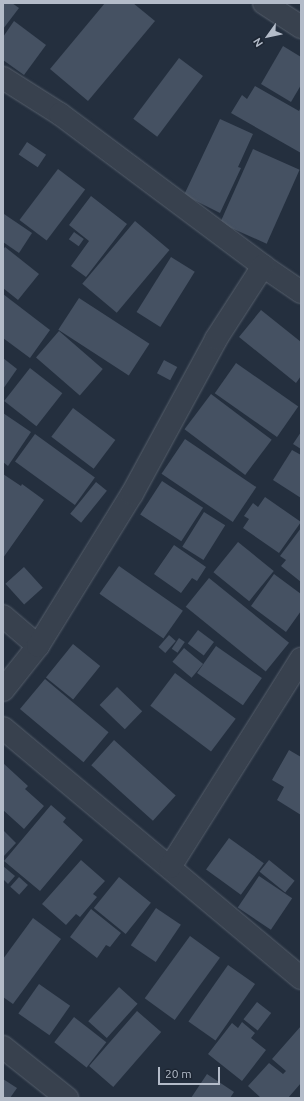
<!DOCTYPE html>
<style>
body{margin:0}
#map{position:relative;width:304px;height:1101px;overflow:hidden;background:#242f3e;font-family:Ubuntu,sans-serif}
div>[style]{position:absolute}
.building>*{inset:0;background:#455162;transform-origin:0 0}
.roads{filter:drop-shadow(0 0 1px #565f6c) drop-shadow(0 0 1px #565f6c)}
.street>*{height:22px;margin:-11px;padding:0 11px;transform-origin:11px;border-radius:11px;background:#38414e}
span{translate:-50% -50%;white-space:nowrap;text-align:center;line-height:1.15;-webkit-text-stroke:3px #1d2633;paint-order:stroke}
.frame{position:absolute;inset:0;border:4px solid #b4bcc9;pointer-events:none}
.north{position:absolute;left:248px;top:16px;width:40px;height:40px;-webkit-text-stroke:3px #1d2633;paint-order:stroke;rotate:237deg;font-size:11px;font-weight:700;line-height:16px;text-align:center;color:#b4bcc9}
.north::after{content:'';display:block;margin:auto;width:14px;height:18px;background:#b4bcc9;clip-path:polygon(50% 0,100% 100%,50% 72%,0 100%)}
.scale{position:absolute;left:158px;top:1067px;width:62px;height:18px;box-sizing:border-box;border:2px solid #b4bcc9;border-top:0;padding-left:5px;font-size:12px;line-height:14px;white-space:nowrap;color:#b4bcc9;-webkit-text-stroke:3px #1d2633;paint-order:stroke}
</style>
<div id="map">
<div class="building">
<div style="clip-path:polygon(3px 3px,12px 3px,19px 8px,3px 29px)"></div>
<div style="clip-path:polygon(105px 3px,133px 3px,155px 21px,88px 101px,50px 69px)"></div>
<div style="clip-path:polygon(14px 21px,46px 45px,24px 75px,3px 60px,3px 37px)"></div>
<div style="clip-path:polygon(283px 46px,301px 57px,301px 85px,291px 102px,261px 84px)"></div>
<div style="left:179px;top:58px;width:30px;height:76px;rotate:37deg"></div>
<div style="clip-path:polygon(255px 86px,299px 111px,301px 107px,301px 153px,231px 113px,242px 95px,247px 99px)"></div>
<div style="clip-path:polygon(220px 119px,253px 134px,238px 167px,241px 168px,220px 213px,184px 195px)"></div>
<div style="left:27px;top:142px;width:23px;height:15px;rotate:34deg"></div>
<div style="left:253px;top:149px;width:51px;height:81px;rotate:24deg"></div>
<div style="left:58px;top:169px;width:34px;height:64px;rotate:37deg"></div>
<div style="clip-path:polygon(91px 196px,127px 224px,86px 277px,71px 266px,89px 241px,69px 225px)"></div>
<div style="clip-path:polygon(4px 214px,32px 233px,19px 253px,3px 242px)"></div>
<div style="left:135px;top:221px;width:45px;height:82px;rotate:40deg"></div>
<div style="left:74px;top:232px;width:12px;height:9px;rotate:35deg"></div>
<div style="clip-path:polygon(5px 247px,39px 274px,18px 300px,3px 288px,3px 250px)"></div>
<div style="left:171px;top:257px;width:28px;height:65px;rotate:32deg"></div>
<div style="clip-path:polygon(3px 294px,50px 330px,30px 358px,3px 338px)"></div>
<div style="left:79px;top:298px;width:84px;height:38px;rotate:33deg"></div>
<div style="clip-path:polygon(261px 310px,301px 342px,301px 376px,296px 383px,239px 337px)"></div>
<div style="left:59px;top:331px;width:58px;height:35px;rotate:41deg"></div>
<div style="clip-path:polygon(3px 358px,17px 369px,3px 389px)"></div>
<div style="left:164px;top:360px;width:15px;height:15px;rotate:28deg"></div>
<div style="left:236px;top:363px;width:76px;height:37px;rotate:35deg"></div>
<div style="left:30px;top:368px;width:41px;height:42px;rotate:38deg"></div>
<div style="left:211px;top:394px;width:76px;height:44px;rotate:37deg"></div>
<div style="left:73px;top:408px;width:53px;height:36px;rotate:37deg"></div>
<div style="clip-path:polygon(3px 413px,31px 432px,8px 466px,3px 462px)"></div>
<div style="clip-path:polygon(301px 432px,301px 449px,293px 444px)"></div>
<div style="left:35px;top:434px;width:74px;height:34px;rotate:36deg"></div>
<div style="left:185px;top:439px;width:86px;height:42px;rotate:34deg"></div>
<div style="clip-path:polygon(292px 450px,301px 455px,301px 498px,273px 480px)"></div>
<div style="clip-path:polygon(3px 474px,21px 486px,22px 484px,44px 500px,3px 558px)"></div>
<div style="left:162px;top:481px;width:49px;height:40px;rotate:33deg"></div>
<div style="left:96px;top:482px;width:14px;height:41px;rotate:39deg"></div>
<div style="clip-path:polygon(265px 497px,301px 522px,279px 553px,243px 528px,249px 519px,244px 516px,253px 503px,258px 507px)"></div>
<div style="left:204px;top:512px;width:25px;height:41px;rotate:32deg"></div>
<div style="clip-path:polygon(301px 528px,301px 582px,281px 566px,286px 560px,280px 556px)"></div>
<div style="left:238px;top:542px;width:46px;height:39px;rotate:39deg"></div>
<div style="clip-path:polygon(174px 545px,206px 567px,197px 581px,192px 578px,181px 593px,154px 574px)"></div>
<div style="left:119px;top:566px;width:78px;height:34px;rotate:35deg"></div>
<div style="left:24px;top:567px;width:28px;height:25px;rotate:48deg"></div>
<div style="clip-path:polygon(274px 574px,301px 594px,301px 611px,286px 632px,251px 606px)"></div>
<div style="left:209px;top:578px;width:103px;height:37px;rotate:39deg"></div>
<div style="left:198px;top:630px;width:20px;height:17px;rotate:37deg"></div>
<div style="left:169px;top:635px;width:9px;height:16px;rotate:41deg"></div>
<div style="left:179px;top:638px;width:7px;height:13px;rotate:34deg"></div>
<div style="left:73px;top:644px;width:35px;height:43px;rotate:39deg"></div>
<div style="left:216px;top:646px;width:56px;height:33px;rotate:35deg"></div>
<div style="left:184px;top:648px;width:25px;height:18px;rotate:40deg"></div>
<div style="left:175px;top:673px;width:76px;height:41px;rotate:37deg"></div>
<div style="left:45px;top:679px;width:83px;height:39px;rotate:40deg"></div>
<div style="left:117px;top:687px;width:35px;height:25px;rotate:44deg"></div>
<div style="left:114px;top:740px;width:83px;height:34px;rotate:42deg"></div>
<div style="clip-path:polygon(289px 750px,301px 757px,301px 815px,277px 800px,284px 787px,272px 780px)"></div>
<div style="clip-path:polygon(3px 763px,28px 786px,25px 789px,44px 806px,24px 829px,3px 810px)"></div>
<div style="clip-path:polygon(51px 805px,66px 818px,63px 822px,83px 840px,40px 891px,4px 861px)"></div>
<div style="clip-path:polygon(3px 830px,16px 843px,3px 857px)"></div>
<div style="left:229px;top:838px;width:43px;height:39px;rotate:36deg"></div>
<div style="clip-path:polygon(81px 860px,105px 881px,93px 894px,97px 897px,80px 917px,76px 914px,66px 925px,42px 904px)"></div>
<div style="left:269px;top:860px;width:33px;height:15px;rotate:39deg"></div>
<div style="clip-path:polygon(3px 866px,15px 876px,8px 884px,3px 879px)"></div>
<div style="left:259px;top:876px;width:40px;height:38px;rotate:34deg"></div>
<div style="left:19px;top:877px;width:12px;height:13px;rotate:42deg"></div>
<div style="left:119px;top:877px;width:41px;height:40px;rotate:39deg"></div>
<div style="left:156px;top:908px;width:30px;height:45px;rotate:34deg"></div>
<div style="clip-path:polygon(91px 909px,121px 933px,110px 947px,106px 945px,97px 958px,70px 937px)"></div>
<div style="clip-path:polygon(33px 918px,61px 939px,13px 1004px,3px 997px,3px 959px)"></div>
<div style="left:190px;top:936px;width:37px;height:77px;rotate:36deg"></div>
<div style="left:228px;top:965px;width:33px;height:69px;rotate:35deg"></div>
<div style="left:39px;top:984px;width:38px;height:36px;rotate:35deg"></div>
<div style="left:119px;top:987px;width:25px;height:46px;rotate:42deg"></div>
<div style="left:257px;top:1002px;width:18px;height:22px;rotate:38deg"></div>
<div style="left:137px;top:1011px;width:32px;height:73px;rotate:41deg"></div>
<div style="left:74px;top:1017px;width:41px;height:32px;rotate:38deg"></div>
<div style="clip-path:polygon(242px 1022px,255px 1033px,251px 1038px,266px 1050px,242px 1081px,208px 1054px,232px 1023px,238px 1028px)"></div>
<div style="clip-path:polygon(301px 1026px,301px 1083px,288px 1098px,261px 1098px,248px 1086px,269px 1063px,283px 1074px,286px 1071px,272px 1059px)"></div>
<div style="clip-path:polygon(207px 1074px,234px 1092px,230px 1098px,191px 1098px)"></div>
<div style="clip-path:polygon(3px 1079px,17px 1088px,10px 1098px,3px 1098px)"></div>
</div>
<div class="roads">
<div class="street">
<div style="left:264px;top:3px;width:44px;rotate:33deg"></div>
<div style="left:3px;top:78px;width:67px;rotate:32.3deg"></div>
<div style="left:60px;top:114px;width:254px;rotate:36.8deg"></div>
<div style="left:263px;top:266px;width:46px;rotate:34.4deg"></div>
<div style="left:3px;top:616px;width:46px;rotate:40.6deg"></div>
<div style="left:38px;top:646px;width:56px;rotate:128.5deg"></div>
<div style="left:38px;top:646px;width:179px;rotate:-58.3deg"></div>
<div style="left:132px;top:494px;width:176px;rotate:-61.5deg"></div>
<div style="left:216px;top:339px;width:87px;rotate:-57.2deg"></div>
<div style="left:3px;top:728px;width:389px;rotate:40deg"></div>
<div style="left:170px;top:867px;width:246px;rotate:-57.8deg"></div>
<div style="left:3px;top:1047px;width:82px;rotate:38.6deg"></div>
</div>
</div>
<div class="frame"></div>
<div class="north">N</div>
<div class="scale">20 m</div>
</div>
